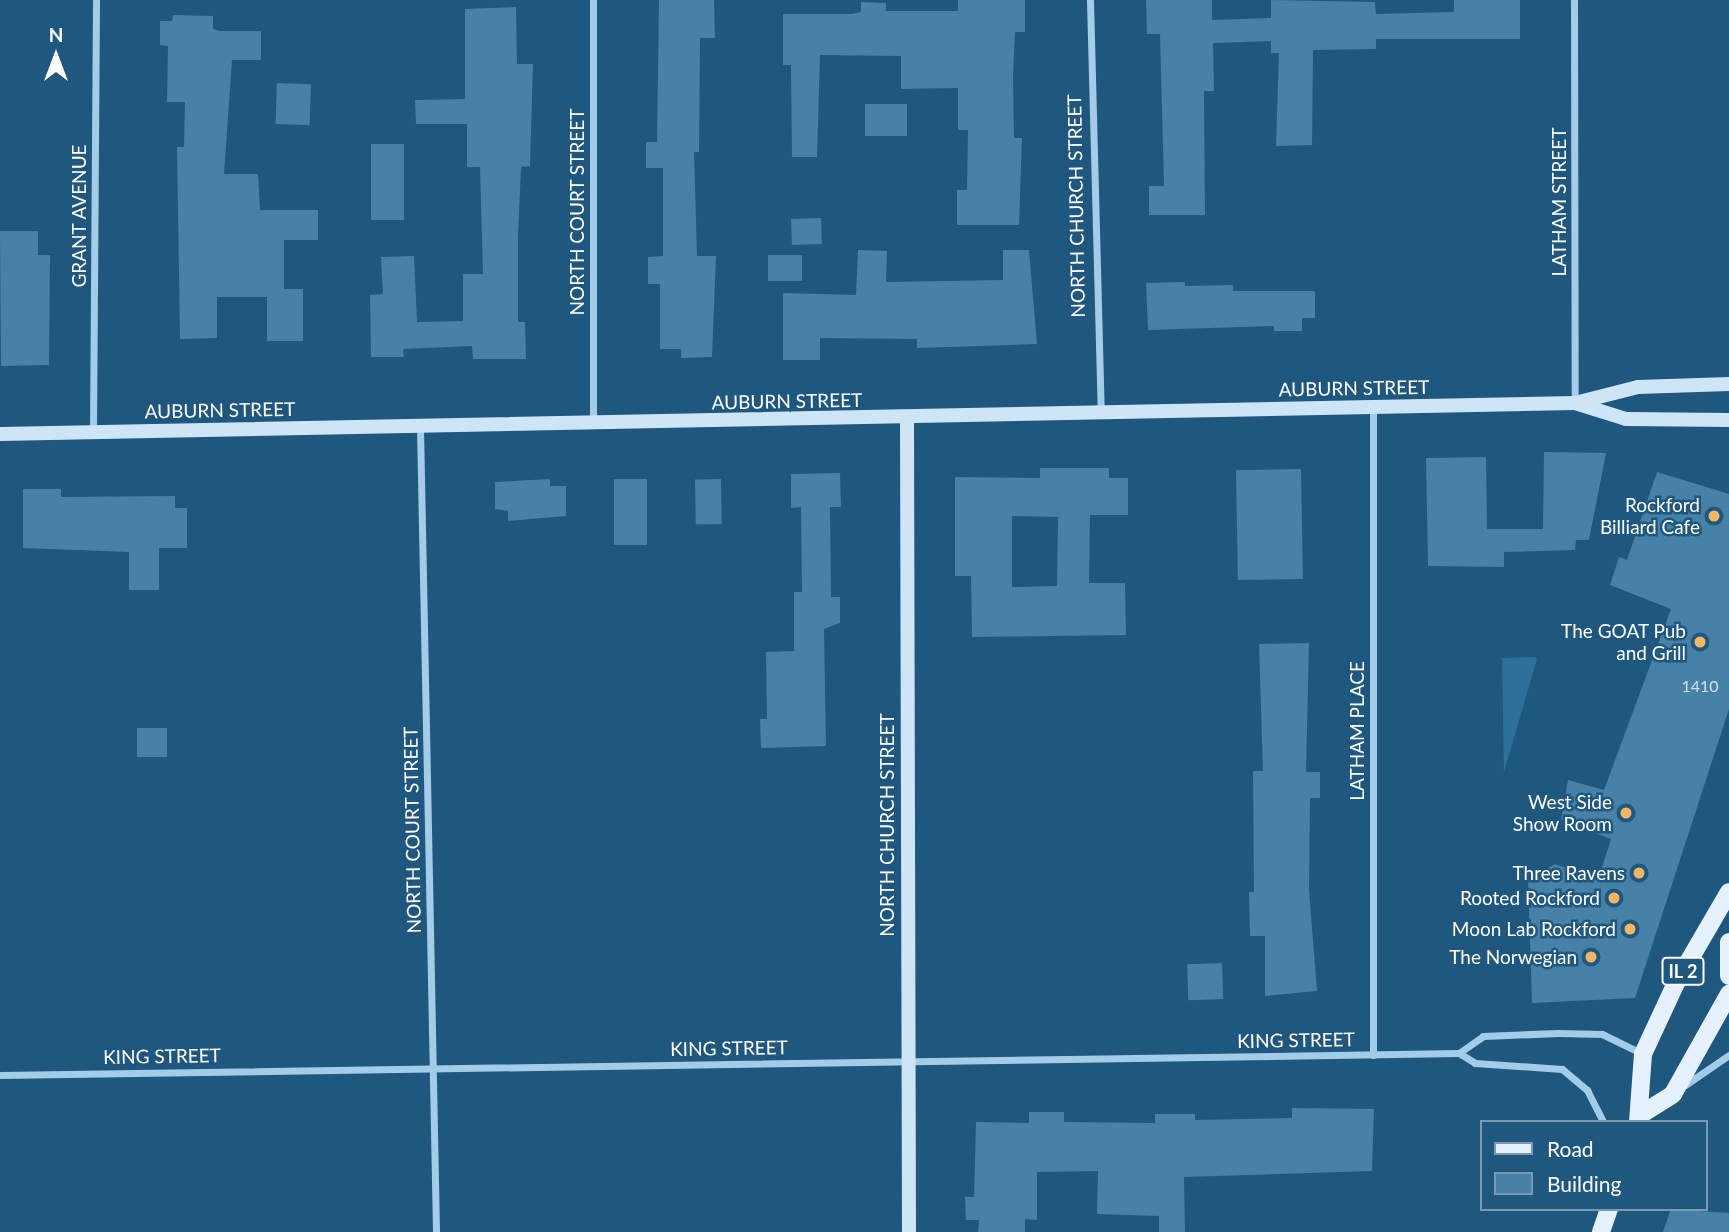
<!DOCTYPE html>
<style>
body{margin:0}
#map{position:relative;width:1729px;height:1232px;overflow:hidden;background:#1f577e;font-family:Lato,sans-serif}
div>[style]{position:absolute}
.green>*{inset:0;background:#2f709b}
.building>*{inset:0;background:#4781a8;transform-origin:0 0}
.street>*{height:7px;margin:-3.5px;padding:0 3.5px;transform-origin:3.5px;border-radius:3.5px;background:#a3cce8}
.secondary>*{height:14px;margin:-7px;padding:0 7px;transform-origin:7px;border-radius:7px;background:#cde5f6}
.primary>*{height:18px;margin:-9px;padding:0 9px;transform-origin:9px;border-radius:9px;background:#e5f2fd}
.dots>*{width:19px;height:19px;translate:-50% -50%;box-sizing:border-box;border:4px solid #1f577e;border-radius:50%}
span{translate:-50% -50%;white-space:nowrap;text-align:center;line-height:1.15;-webkit-text-stroke:5px #1f577e;paint-order:stroke}
.number-label{font-size:16px;color:#d1e0e9}
.number-label span{-webkit-text-stroke-width:0}
.shield-label span{padding:2px 5px;background:#1f577e;border:2px solid;border-radius:5px;-webkit-text-stroke-width:0}
.shield-label{font-size:18px;color:#fff;font-weight:700}
.street-label{font-size:19px;color:#fff}
.poi-label{font-size:19px;color:#fff}
.right{translate:-100% -50%;text-align:right}
.legend{position:absolute;left:1480px;top:1120px;width:228px;height:91px;box-sizing:border-box;background:#1f577e;border:2px solid #799ab2;margin:0;padding:9px 12px;list-style:none;font-size:21px;color:#fff}
.legend li{display:flex;align-items:center;gap:14px;height:35px}
.legend b{width:35px;border:2px solid #799ab2}
.north{position:absolute;left:21px;top:21px;width:70px;height:70px;-webkit-text-stroke:5px #1f577e;paint-order:stroke;rotate:0deg;font-size:19px;font-weight:700;line-height:28px;text-align:center;color:#fff}
.north::after{content:'';display:block;margin:auto;width:24px;height:32px;background:#fff;clip-path:polygon(50% 0,100% 100%,50% 72%,0 100%)}
</style>
<div id="map">
<div class="green">
<div style="clip-path:polygon(1535px 657px,1537px 659px,1504px 772px,1502px 658px)"></div>
</div>
<div class="building">
<div style="clip-path:polygon(659px 0,714px 0,715px 38px,700px 38px,699px 152px,694px 152px,697px 256px,716px 256px,712px 357px,681px 358px,681px 349px,660px 349px,660px 284px,648px 284px,648px 257px,663px 256px,663px 168px,646px 168px,646px 142px,657px 142px)"></div>
<div style="clip-path:polygon(958px 0,1025px 0,1025px 32px,1015px 32px,1013px 76px,1014px 138px,1022px 138px,1019px 225px,957px 225px,957px 190px,967px 190px,968px 130px,958px 130px,958px 88px,901px 89px,901px 56px,820px 55px,817px 157px,792px 157px,791px 65px,783px 65px,783px 14px,852px 14px,861px 12px,861px 2px,886px 3px,886px 11px,958px 11px)"></div>
<div style="clip-path:polygon(1146px 0,1212px 0,1212px 20px,1271px 18px,1271px 0,1375px 2px,1376px 14px,1454px 12px,1454px 0,1520px 0,1520px 39px,1376px 39px,1376px 49px,1313px 50px,1312px 145px,1276px 146px,1279px 53px,1271px 53px,1271px 41px,1213px 43px,1214px 91px,1204px 91px,1205px 215px,1149px 215px,1149px 186px,1164px 186px,1160px 34px,1147px 34px)"></div>
<div style="clip-path:polygon(516px 7px,517px 64px,533px 64px,530px 166px,521px 167px,518px 237px,518px 322px,525px 322px,526px 359px,473px 359px,472px 346px,403px 349px,404px 357px,371px 357px,370px 295px,383px 294px,381px 257px,414px 256px,417px 322px,463px 321px,463px 274px,483px 274px,480px 167px,467px 167px,467px 124px,416px 124px,415px 100px,465px 99px,465px 9px)"></div>
<div style="clip-path:polygon(173px 15px,213px 16px,213px 29px,219px 31px,261px 31px,261px 60px,232px 60px,224px 174px,258px 174px,260px 210px,318px 210px,318px 240px,284px 240px,284px 289px,303px 289px,303px 341px,267px 341px,267px 297px,217px 297px,217px 338px,180px 339px,177px 147px,184px 147px,185px 102px,167px 102px,168px 46px,160px 45px,160px 21px,172px 21px)"></div>
<div style="left:277px;top:83px;width:34px;height:41px;rotate:2deg"></div>
<div style="left:865px;top:104px;width:42px;height:32px"></div>
<div style="left:371px;top:144px;width:33px;height:76px"></div>
<div style="left:821px;top:218px;width:26px;height:30px;rotate:88deg"></div>
<div style="clip-path:polygon(0 231px,38px 231px,38px 255px,50px 255px,49px 365px,1px 366px)"></div>
<div style="clip-path:polygon(858px 250px,887px 251px,886px 282px,1003px 280px,1003px 250px,1029px 250px,1037px 344px,917px 348px,917px 339px,820px 338px,820px 360px,783px 360px,783px 293px,856px 295px)"></div>
<div style="left:768px;top:255px;width:34px;height:26px"></div>
<div style="clip-path:polygon(1185px 282px,1185px 286px,1233px 285px,1233px 291px,1315px 291px,1315px 318px,1302px 318px,1302px 331px,1274px 331px,1274px 326px,1148px 330px,1146px 283px)"></div>
<div style="clip-path:polygon(1544px 452px,1606px 453px,1589px 540px,1576px 540px,1575px 550px,1504px 552px,1504px 567px,1428px 566px,1426px 458px,1486px 457px,1487px 529px,1543px 529px)"></div>
<div style="clip-path:polygon(evenodd,1040px 468px,1109px 468px,1109px 478px,1128px 478px,1128px 515px,1090px 515px,1089px 583px,1125px 583px,1126px 635px,972px 637px,971px 576px,955px 576px,955px 477px,1040px 478px,1040px 468px,1012px 516px,1058px 517px,1057px 586px,1012px 587px,1012px 516px)"></div>
<div style="left:1301px;top:469px;width:110px;height:65px;rotate:89deg"></div>
<div style="clip-path:polygon(1657px 472px,1729px 494px,1729px 709px,1635px 998px,1532px 1003px,1528px 880px,1555px 864px,1598px 880px,1611px 839px,1561px 820px,1568px 780px,1604px 790px,1671px 609px,1610px 585px,1619px 557px,1627px 560px)"></div>
<div style="clip-path:polygon(840px 473px,841px 507px,830px 507px,831px 597px,840px 597px,840px 623px,824px 629px,826px 746px,761px 748px,760px 719px,767px 719px,766px 652px,794px 651px,794px 592px,802px 592px,801px 507px,791px 508px,791px 474px)"></div>
<div style="clip-path:polygon(550px 479px,550px 486px,566px 486px,566px 516px,508px 521px,508px 511px,495px 509px,495px 482px)"></div>
<div style="left:614px;top:479px;width:33px;height:66px"></div>
<div style="left:721px;top:479px;width:45px;height:26px;rotate:89deg"></div>
<div style="clip-path:polygon(23px 489px,61px 489px,61px 497px,175px 496px,175px 508px,187px 508px,187px 548px,159px 548px,159px 590px,129px 590px,129px 552px,23px 548px)"></div>
<div style="clip-path:polygon(1309px 643px,1306px 772px,1320px 772px,1320px 798px,1310px 798px,1309px 890px,1317px 991px,1265px 996px,1265px 936px,1250px 936px,1249px 892px,1254px 892px,1253px 771px,1263px 771px,1259px 644px)"></div>
<div style="left:167px;top:728px;width:29px;height:30px;rotate:90deg"></div>
<div style="left:1222px;top:963px;width:36px;height:35px;rotate:88deg"></div>
<div style="clip-path:polygon(1292px 1108px,1374px 1109px,1372px 1171px,1184px 1177px,1185px 1232px,1159px 1232px,1159px 1216px,1097px 1214px,1098px 1171px,1037px 1172px,1037px 1220px,1025px 1219px,1025px 1232px,978px 1232px,979px 1220px,966px 1220px,965px 1197px,974px 1197px,976px 1122px,1029px 1123px,1029px 1112px,1064px 1112px,1064px 1122px,1155px 1123px,1155px 1114px,1195px 1114px,1195px 1120px,1292px 1118px)"></div>
<div style="clip-path:polygon(1671px 1209px,1729px 1213px,1729px 1232px,1663px 1232px)"></div>
</div>
<div class="street">
<div style="left:593px;top:0;width:423px;rotate:90deg"></div>
<div style="left:1090px;top:0;width:411px;rotate:88.5deg"></div>
<div style="left:1574px;top:0;width:403px;rotate:89.9deg"></div>
<div style="left:420px;top:427px;width:805px;rotate:88.86deg"></div>
<div style="left:93px;top:432px;width:432px;rotate:-89.6deg"></div>
<div style="left:1459px;top:1053px;width:29px;rotate:-35deg"></div>
<div style="left:1483px;top:1036px;width:75px;rotate:-2.3deg"></div>
<div style="left:1558px;top:1033px;width:44px;rotate:1.3deg"></div>
<div style="left:1602px;top:1034px;width:43px;rotate:26deg"></div>
<div style="left:1373px;top:1055px;width:647px;rotate:-90deg"></div>
<div style="left:0;top:1075px;width:1459px;rotate:-0.86deg"></div>
<div style="left:1459px;top:1053px;width:19px;rotate:32deg"></div>
<div style="left:1475px;top:1063px;width:87px;rotate:3.9deg"></div>
<div style="left:1562px;top:1069px;width:33px;rotate:40deg"></div>
<div style="left:1587px;top:1090px;width:36px;rotate:63deg"></div>
<div style="left:1685px;top:1085px;width:53px;rotate:-34.3deg"></div>
</div>
<div class="secondary">
<div style="left:1575px;top:403px;width:53px;rotate:17.4deg"></div>
<div style="left:1626px;top:419px;width:103px;rotate:0.6deg"></div>
<div style="left:907px;top:417px;width:815px;rotate:89.86deg"></div>
<div style="left:0;top:434px;width:1575px;rotate:-1.13deg"></div>
<div style="left:1575px;top:403px;width:65px;rotate:-14.3deg"></div>
<div style="left:1638px;top:387px;width:91px;rotate:-1.9deg"></div>
</div>
<div class="primary">
<div style="left:1729px;top:942px;width:34px;rotate:90deg"></div>
<div style="left:1640px;top:1115px;width:39px;rotate:-32deg"></div>
<div style="left:1673px;top:1094px;width:115px;rotate:-60.8deg"></div>
<div style="left:1638px;top:1122px;width:68px;rotate:-85.8deg"></div>
<div style="left:1643px;top:1054px;width:78px;rotate:-65.1deg"></div>
<div style="left:1676px;top:983px;width:105px;rotate:-59.8deg"></div>
<div style="left:1601px;top:1232px;width:24px;rotate:-71deg"></div>
</div>
<div class="dots">
<div style="left:1714px;top:516px;background:#f6b563"></div>
<div style="left:1700px;top:642px;background:#f6b563"></div>
<div style="left:1626px;top:813px;background:#f6b563"></div>
<div style="left:1639px;top:873px;background:#f6b563"></div>
<div style="left:1614px;top:898px;background:#f6b563"></div>
<div style="left:1630px;top:929px;background:#f6b563"></div>
<div style="left:1591px;top:957px;background:#f6b563"></div>
</div>
<div class="number-label">
<span style="left:1700px;top:686px">1410</span>
</div>
<div class="shield-label">
<span style="left:1683px;top:971px">IL 2</span>
</div>
<div class="street-label">
<span style="left:1559px;top:202px;rotate:-90deg">LATHAM STREET</span>
<span style="left:1076px;top:206px;rotate:-91deg">NORTH CHURCH STREET</span>
<span style="left:577px;top:212px;rotate:-90deg">NORTH COURT STREET</span>
<span style="left:79px;top:216px;rotate:-90deg">GRANT AVENUE</span>
<span style="left:1354px;top:388px;rotate:-1deg">AUBURN STREET</span>
<span style="left:787px;top:401px;rotate:-1deg">AUBURN STREET</span>
<span style="left:220px;top:410px;rotate:-1deg">AUBURN STREET</span>
<span style="left:1357px;top:731px;rotate:-90deg">LATHAM PLACE</span>
<span style="left:887px;top:825px;rotate:-90deg">NORTH CHURCH STREET</span>
<span style="left:412px;top:830px;rotate:-91deg">NORTH COURT STREET</span>
<span style="left:1296px;top:1040px;rotate:-1deg">KING STREET</span>
<span style="left:729px;top:1048px;rotate:-1deg">KING STREET</span>
<span style="left:162px;top:1056px;rotate:-1deg">KING STREET</span>
</div>
<div class="poi-label">
<span class="right" style="left:1700px;top:516px">Rockford<br>Billiard Cafe</span>
<span class="right" style="left:1686px;top:642px">The GOAT Pub<br>and Grill</span>
<span class="right" style="left:1612px;top:813px">West Side<br>Show Room</span>
<span class="right" style="left:1625px;top:873px">Three Ravens</span>
<span class="right" style="left:1600px;top:898px">Rooted Rockford</span>
<span class="right" style="left:1616px;top:929px">Moon Lab Rockford</span>
<span class="right" style="left:1577px;top:957px">The Norwegian</span>
</div>
<ul class="legend">
<li><b style="height:9px;background:#e5f2fd"></b>Road</li>
<li><b style="height:19px;background:#4781a8"></b>Building</li>
</ul>
<div class="north">N</div>
</div>
